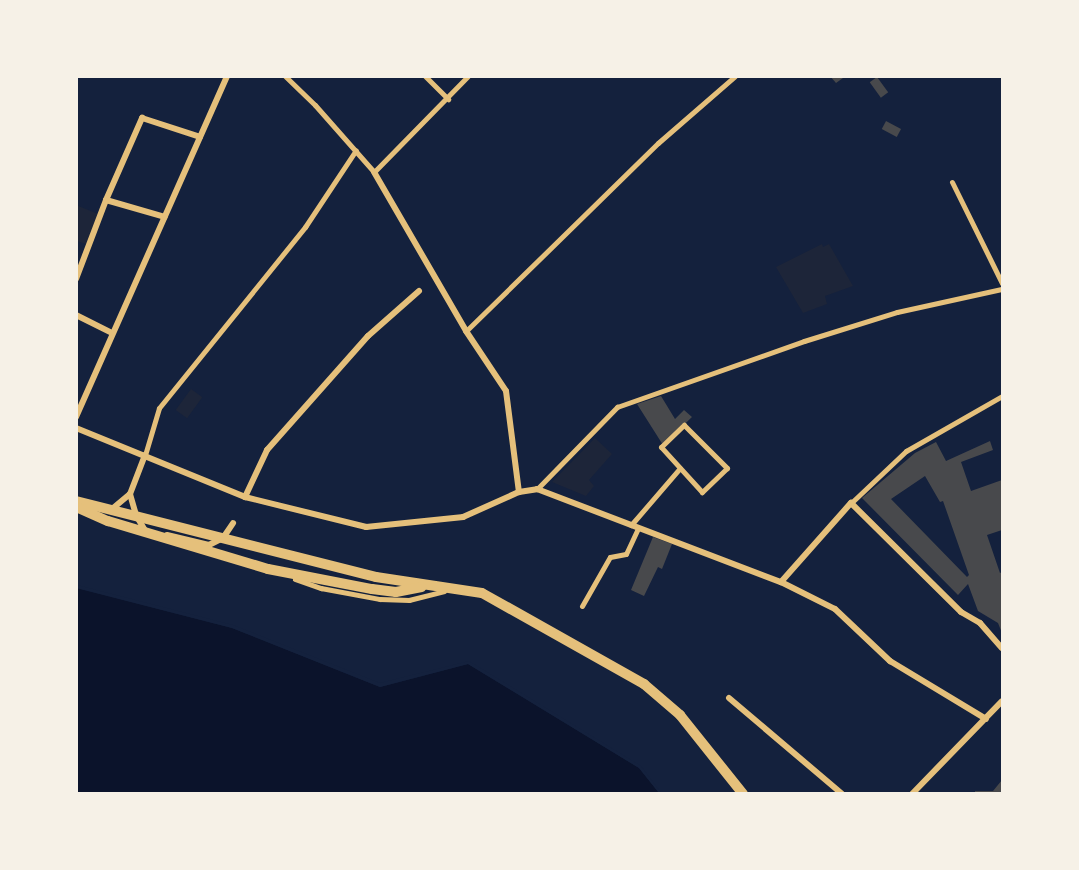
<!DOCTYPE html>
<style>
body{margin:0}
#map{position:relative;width:1079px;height:870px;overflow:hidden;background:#14213d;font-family:Karla,sans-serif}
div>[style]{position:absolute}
.green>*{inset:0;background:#1d2539;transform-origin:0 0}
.water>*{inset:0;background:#0b132b}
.pier>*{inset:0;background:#14213d}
.building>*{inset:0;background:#48494c;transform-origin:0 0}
.service>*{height:4.5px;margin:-2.25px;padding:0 2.25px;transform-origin:2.25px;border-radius:2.25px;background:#e5c07b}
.pedestrian>*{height:5px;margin:-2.5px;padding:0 2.5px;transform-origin:2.5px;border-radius:2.5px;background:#e5c07b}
.minor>*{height:6px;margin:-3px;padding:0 3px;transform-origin:3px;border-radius:3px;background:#e5c07b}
.tertiary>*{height:10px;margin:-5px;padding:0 5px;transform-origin:5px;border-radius:5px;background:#e5c07b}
span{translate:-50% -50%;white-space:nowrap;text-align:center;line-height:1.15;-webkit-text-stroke:6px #f6f1e7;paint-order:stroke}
.frame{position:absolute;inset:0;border:78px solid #f6f1e7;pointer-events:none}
</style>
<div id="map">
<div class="green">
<div style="clip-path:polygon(76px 205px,98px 214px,86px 244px,77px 241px)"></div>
<div style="clip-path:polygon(822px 244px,823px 247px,829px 244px,853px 286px,825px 296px,827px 304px,803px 313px,776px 267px)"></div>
<div style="left:191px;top:389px;width:14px;height:26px;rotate:36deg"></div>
<div style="clip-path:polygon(595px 438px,612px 454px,589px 480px,594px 486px,586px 496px,552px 482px)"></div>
</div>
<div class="water">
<div style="clip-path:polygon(76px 588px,232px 628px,380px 687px,468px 664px,639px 768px,659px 793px,77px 793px)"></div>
</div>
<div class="pier">
<div style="clip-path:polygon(77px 585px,233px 625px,380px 683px,469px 661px,641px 766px,662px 794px,659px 793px,639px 768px,468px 664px,380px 687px,232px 628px,77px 588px)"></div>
</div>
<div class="building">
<div style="clip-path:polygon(830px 76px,842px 76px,843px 78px,836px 83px)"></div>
<div style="left:877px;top:77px;width:19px;height:9px;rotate:54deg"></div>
<div style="left:886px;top:121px;width:17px;height:9px;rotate:28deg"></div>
<div style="clip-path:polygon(661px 396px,675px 419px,684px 410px,692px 417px,663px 445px,637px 404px)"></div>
<div style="clip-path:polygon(evenodd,990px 441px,993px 450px,961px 462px,971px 491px,1002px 480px,1002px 530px,987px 535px,1000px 573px,1002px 572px,1002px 633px,998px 623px,978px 611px,968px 584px,958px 595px,862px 498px,915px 453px,936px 442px,946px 461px,990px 441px,925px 476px,940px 502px,943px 501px,969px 575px,967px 577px,891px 499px,925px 476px)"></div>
<div style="clip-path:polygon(653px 537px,672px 544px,662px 569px,658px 567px,644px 596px,631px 590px)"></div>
<div style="clip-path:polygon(1002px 780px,1002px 794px,975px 794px,975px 791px,993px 791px)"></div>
</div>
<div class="service">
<div style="left:295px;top:579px;width:28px;rotate:19deg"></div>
<div style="left:321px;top:588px;width:60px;rotate:10.6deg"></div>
<div style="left:380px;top:599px;width:29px;rotate:2deg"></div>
<div style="left:409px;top:600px;width:36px;rotate:-14deg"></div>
</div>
<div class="pedestrian">
<div style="left:285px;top:76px;width:42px;rotate:44deg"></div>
<div style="left:315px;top:105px;width:89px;rotate:48.6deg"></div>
<div style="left:374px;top:172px;width:134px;rotate:-45.6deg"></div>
<div style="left:425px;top:76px;width:33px;rotate:45deg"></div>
<div style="left:952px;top:182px;width:113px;rotate:63.7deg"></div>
<div style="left:466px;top:331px;width:269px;rotate:-44.4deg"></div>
<div style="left:658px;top:143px;width:102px;rotate:-41deg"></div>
<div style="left:684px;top:425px;width:61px;rotate:45deg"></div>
<div style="left:727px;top:468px;width:35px;rotate:136deg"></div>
<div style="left:702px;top:492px;width:61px;rotate:-132.3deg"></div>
<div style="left:661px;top:447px;width:32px;rotate:-44deg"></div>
<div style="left:145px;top:455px;width:49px;rotate:-73.4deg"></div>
<div style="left:159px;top:408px;width:233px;rotate:-51.1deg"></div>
<div style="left:305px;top:227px;width:92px;rotate:-56.5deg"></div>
<div style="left:537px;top:489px;width:115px;rotate:-45.7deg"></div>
<div style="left:617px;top:407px;width:198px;rotate:-19.4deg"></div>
<div style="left:804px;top:341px;width:97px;rotate:-17.3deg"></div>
<div style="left:897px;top:312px;width:107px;rotate:-12.4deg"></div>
<div style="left:851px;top:503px;width:76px;rotate:-43.4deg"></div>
<div style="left:906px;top:451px;width:111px;rotate:-29.8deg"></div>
<div style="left:631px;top:525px;width:75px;rotate:-49.3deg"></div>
<div style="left:582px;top:606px;width:56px;rotate:-60.3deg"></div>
<div style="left:610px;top:557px;width:16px;rotate:-11deg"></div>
<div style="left:626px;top:554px;width:29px;rotate:-65deg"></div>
</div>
<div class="minor">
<div style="left:374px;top:172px;width:184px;rotate:59.9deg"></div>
<div style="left:466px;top:331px;width:72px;rotate:56.3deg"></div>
<div style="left:506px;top:391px;width:102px;rotate:82.7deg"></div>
<div style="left:106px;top:200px;width:61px;rotate:16.1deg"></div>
<div style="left:76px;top:279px;width:85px;rotate:-69.2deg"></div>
<div style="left:106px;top:200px;width:90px;rotate:-66.3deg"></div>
<div style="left:142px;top:118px;width:61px;rotate:18.1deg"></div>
<div style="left:76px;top:315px;width:40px;rotate:26.6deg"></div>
<div style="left:76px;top:417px;width:373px;rotate:-66.1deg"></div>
<div style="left:76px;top:428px;width:183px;rotate:22.2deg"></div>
<div style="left:245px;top:497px;width:125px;rotate:13.9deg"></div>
<div style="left:366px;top:527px;width:98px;rotate:-5.9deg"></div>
<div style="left:463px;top:517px;width:61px;rotate:-24.1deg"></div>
<div style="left:519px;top:492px;width:18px;rotate:-9deg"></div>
<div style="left:537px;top:489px;width:261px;rotate:20.9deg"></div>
<div style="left:781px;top:582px;width:60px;rotate:26.6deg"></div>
<div style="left:835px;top:609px;width:76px;rotate:43.4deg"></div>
<div style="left:890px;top:661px;width:112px;rotate:31.1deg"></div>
<div style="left:145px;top:455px;width:42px;rotate:111deg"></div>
<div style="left:130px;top:494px;width:22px;rotate:74deg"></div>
<div style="left:136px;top:515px;width:20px;rotate:60deg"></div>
<div style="left:245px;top:497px;width:52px;rotate:-64.9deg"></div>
<div style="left:267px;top:450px;width:152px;rotate:-48.5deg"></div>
<div style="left:368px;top:336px;width:68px;rotate:-41.4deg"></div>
<div style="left:112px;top:509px;width:23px;rotate:-40deg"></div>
<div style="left:167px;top:535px;width:43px;rotate:13.4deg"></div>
<div style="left:209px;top:545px;width:16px;rotate:-27deg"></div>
<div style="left:223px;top:538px;width:18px;rotate:-56deg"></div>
<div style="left:781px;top:582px;width:106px;rotate:-48.5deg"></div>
<div style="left:851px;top:503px;width:155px;rotate:44.7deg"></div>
<div style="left:961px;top:612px;width:22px;rotate:30deg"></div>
<div style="left:980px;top:623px;width:33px;rotate:49deg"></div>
<div style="left:729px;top:698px;width:148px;rotate:40.3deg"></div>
<div style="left:912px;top:794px;width:129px;rotate:-45.9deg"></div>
</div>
<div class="tertiary">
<div style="left:76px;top:501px;width:309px;rotate:14.2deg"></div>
<div style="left:376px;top:577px;width:107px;rotate:8.6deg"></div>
<div style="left:482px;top:593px;width:186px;rotate:29.3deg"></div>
<div style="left:644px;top:684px;width:48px;rotate:40.7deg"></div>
<div style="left:680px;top:715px;width:101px;rotate:51.4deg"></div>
<div style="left:76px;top:507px;width:35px;rotate:24deg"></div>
<div style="left:108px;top:521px;width:167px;rotate:16.7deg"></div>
<div style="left:268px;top:569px;width:106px;rotate:10.9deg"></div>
<div style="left:372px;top:589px;width:24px;rotate:7deg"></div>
<div style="left:396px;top:592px;width:26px;rotate:-11deg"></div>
</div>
<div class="frame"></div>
</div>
